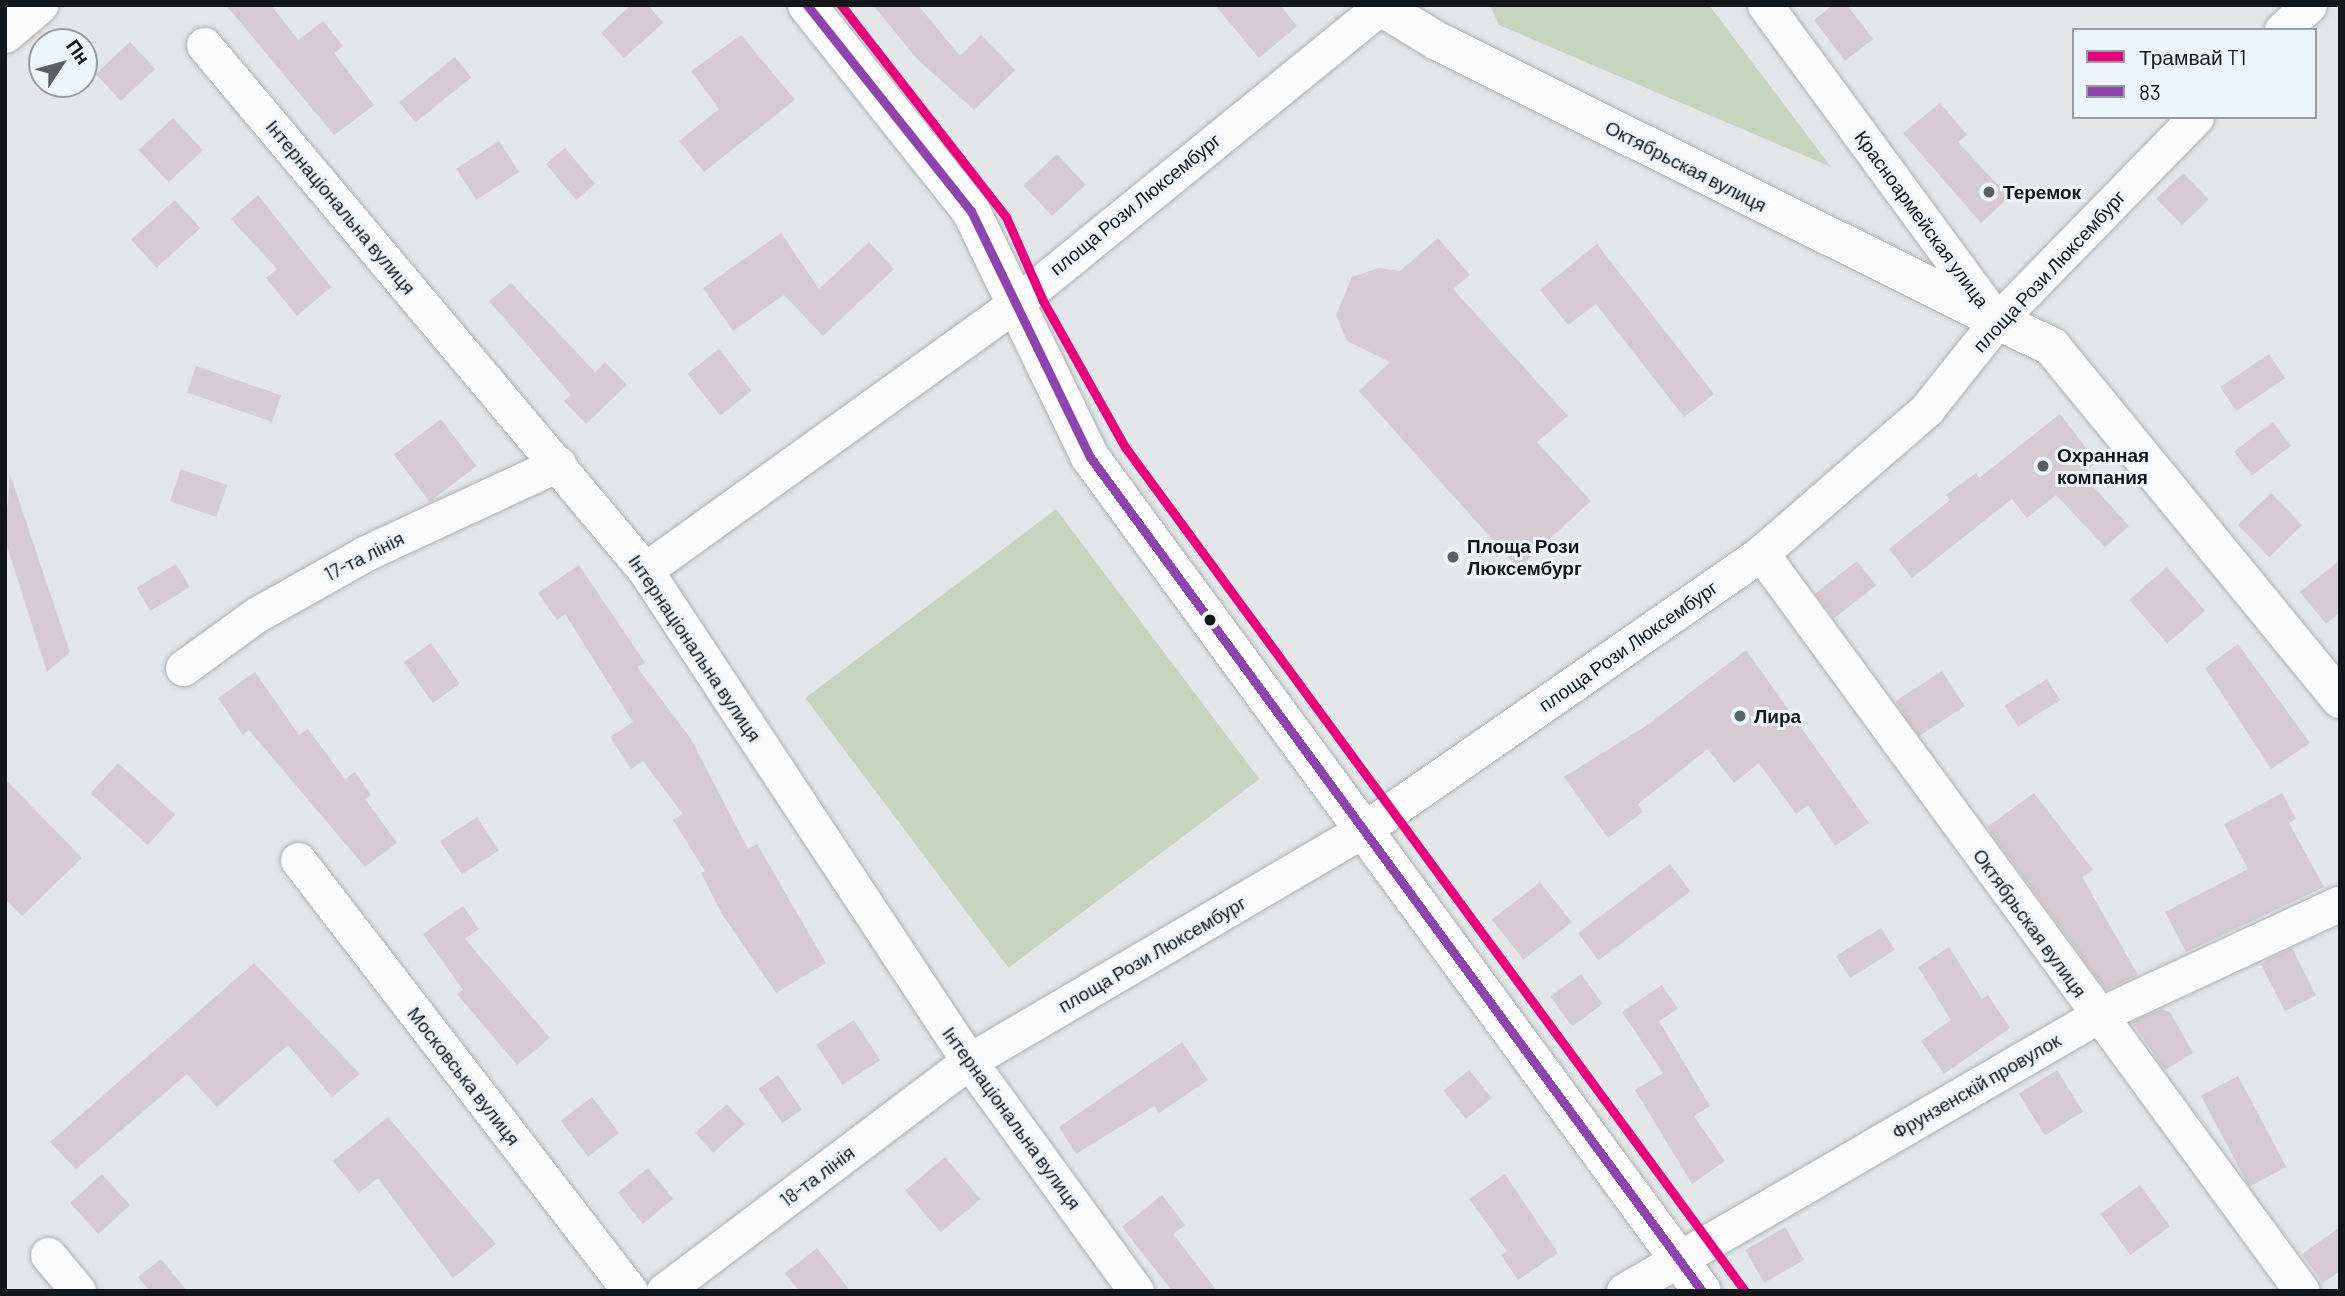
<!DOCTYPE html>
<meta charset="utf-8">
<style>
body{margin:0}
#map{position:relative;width:2345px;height:1296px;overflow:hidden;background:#e4e7ea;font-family:Barlow,sans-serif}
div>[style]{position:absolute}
.green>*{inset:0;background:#c7d5c0;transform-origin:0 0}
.building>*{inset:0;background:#d5cbd1;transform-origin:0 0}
.roads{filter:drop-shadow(0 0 2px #acafb1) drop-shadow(0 0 2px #acafb1)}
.minor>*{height:35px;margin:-17.5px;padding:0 17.5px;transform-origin:17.5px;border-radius:17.5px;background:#fbfbfc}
.tertiary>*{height:38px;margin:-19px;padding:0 19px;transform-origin:19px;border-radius:19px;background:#fbfbfc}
.secondary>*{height:38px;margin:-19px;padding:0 19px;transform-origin:19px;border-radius:19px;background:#fbfbfc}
.bus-1>*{height:9px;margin:-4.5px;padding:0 4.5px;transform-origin:4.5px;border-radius:4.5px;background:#8e44ad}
.tram-1>*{height:9px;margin:-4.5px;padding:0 4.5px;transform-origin:4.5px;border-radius:4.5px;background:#e5007d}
.dots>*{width:19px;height:19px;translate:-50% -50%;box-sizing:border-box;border:4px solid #edf5fc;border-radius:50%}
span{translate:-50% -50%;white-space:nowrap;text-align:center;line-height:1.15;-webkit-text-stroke:6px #edf5fc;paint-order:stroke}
.street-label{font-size:19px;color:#131618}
.poi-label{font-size:19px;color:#131618;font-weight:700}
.left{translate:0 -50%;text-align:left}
.frame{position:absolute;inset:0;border:7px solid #131618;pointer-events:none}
.legend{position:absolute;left:2072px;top:28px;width:245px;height:91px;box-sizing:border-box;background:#edf5fc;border:2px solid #969ca1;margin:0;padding:9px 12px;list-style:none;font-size:21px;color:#131618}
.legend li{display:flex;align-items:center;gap:14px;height:35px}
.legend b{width:35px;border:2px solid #969ca1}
.north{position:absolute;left:28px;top:28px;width:70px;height:70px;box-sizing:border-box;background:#edf5fc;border:2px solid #969ca1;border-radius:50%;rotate:54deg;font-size:19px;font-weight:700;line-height:28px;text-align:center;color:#131618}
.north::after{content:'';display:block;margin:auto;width:24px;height:32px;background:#5c5f62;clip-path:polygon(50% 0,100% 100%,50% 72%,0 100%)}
</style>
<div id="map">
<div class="green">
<div style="clip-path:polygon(1490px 5px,1709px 5px,1831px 167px,1499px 25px)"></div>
<div style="left:1056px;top:509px;width:338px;height:314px;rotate:53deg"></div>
</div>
<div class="building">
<div style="clip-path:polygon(226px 5px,271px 5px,298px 40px,323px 21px,343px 46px,334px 53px,374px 105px,334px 135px)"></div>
<div style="clip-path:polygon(631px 5px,648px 5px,663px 23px,624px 58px,601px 33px)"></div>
<div style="clip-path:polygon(873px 5px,918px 5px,960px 56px,981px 35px,1015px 70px,974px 110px,916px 58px)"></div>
<div style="clip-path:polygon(1215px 5px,1280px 5px,1297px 26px,1259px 58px)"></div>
<div style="clip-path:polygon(1833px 5px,1847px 5px,1873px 39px,1845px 61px,1814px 20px)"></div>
<div style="clip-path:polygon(741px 35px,795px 100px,704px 172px,679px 141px,719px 109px,691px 71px)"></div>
<div style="left:130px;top:42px;width:37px;height:47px;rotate:47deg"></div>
<div style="left:455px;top:57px;width:26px;height:72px;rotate:51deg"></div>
<div style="clip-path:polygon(1940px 103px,1967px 135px,1958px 142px,2009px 197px,1981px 223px,1903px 133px)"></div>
<div style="left:173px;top:118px;width:44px;height:47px;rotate:47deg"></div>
<div style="left:499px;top:141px;width:37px;height:51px;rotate:57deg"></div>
<div style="left:565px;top:148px;width:47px;height:25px;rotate:50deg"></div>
<div style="left:1057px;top:154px;width:42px;height:46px;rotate:47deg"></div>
<div style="left:2183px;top:173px;width:37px;height:37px;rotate:46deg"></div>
<div style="clip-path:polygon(258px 195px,331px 287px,297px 316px,266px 278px,277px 269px,231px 219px)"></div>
<div style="left:175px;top:200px;width:38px;height:59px;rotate:48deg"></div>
<div style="clip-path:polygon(781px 233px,819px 289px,869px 242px,894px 269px,823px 336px,784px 295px,733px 331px,703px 288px)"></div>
<div style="clip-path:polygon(1438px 238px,1470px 275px,1453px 289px,1568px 416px,1537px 442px,1591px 501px,1518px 568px,1359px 391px,1390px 362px,1347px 341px,1336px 315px,1352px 277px,1379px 268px,1400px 271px)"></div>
<div style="clip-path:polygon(1597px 244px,1714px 394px,1684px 417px,1596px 304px,1568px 325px,1540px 290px)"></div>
<div style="clip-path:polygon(511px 283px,595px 372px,605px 362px,627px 385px,586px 424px,564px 401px,571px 395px,489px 301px)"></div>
<div style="left:719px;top:349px;width:53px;height:40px;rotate:52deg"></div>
<div style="left:2269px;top:354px;width:29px;height:59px;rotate:56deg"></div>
<div style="left:196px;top:366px;width:90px;height:28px;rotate:19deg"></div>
<div style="clip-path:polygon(2060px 414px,2097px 462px,2082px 474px,2129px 526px,2105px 547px,2056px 495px,2027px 518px,2012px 499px,1912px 578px,1889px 549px,1950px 500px,1946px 495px,1976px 473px,1979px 478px)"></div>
<div style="left:441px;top:419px;width:59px;height:59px;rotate:53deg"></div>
<div style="left:2273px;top:422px;width:30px;height:49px;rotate:53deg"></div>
<div style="left:181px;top:469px;width:49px;height:34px;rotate:19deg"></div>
<div style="clip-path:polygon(10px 474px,70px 652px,47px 672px,5px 540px)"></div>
<div style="left:2271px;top:493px;width:45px;height:46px;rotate:46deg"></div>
<div style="clip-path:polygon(2340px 560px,2340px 612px,2326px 624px,2300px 592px)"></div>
<div style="left:1857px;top:561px;width:31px;height:53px;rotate:52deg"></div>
<div style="left:176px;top:564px;width:27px;height:46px;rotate:59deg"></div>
<div style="clip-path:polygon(579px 565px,645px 663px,637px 667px,691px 739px,748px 849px,757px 844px,826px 963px,776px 993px,722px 914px,701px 873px,705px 871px,673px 820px,683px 814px,643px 761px,631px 769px,610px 737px,633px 722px,565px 614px,557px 620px,538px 593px)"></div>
<div style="left:2167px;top:567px;width:58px;height:50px;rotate:49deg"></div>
<div style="left:431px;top:643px;width:50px;height:33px;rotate:55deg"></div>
<div style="clip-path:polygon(2238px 644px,2310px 743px,2271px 769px,2205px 668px)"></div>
<div style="clip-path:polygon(1746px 650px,1869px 823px,1835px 846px,1808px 805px,1796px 814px,1759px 763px,1734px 783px,1708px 749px,1638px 804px,1643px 812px,1608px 838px,1564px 777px,1649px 724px)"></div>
<div style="left:1942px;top:671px;width:42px;height:55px;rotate:57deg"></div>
<div style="clip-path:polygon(255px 672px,299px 735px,308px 729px,345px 779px,355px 772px,371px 795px,365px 799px,397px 843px,365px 867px,249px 730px,243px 735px,218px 698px)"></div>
<div style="left:2047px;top:679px;width:25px;height:50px;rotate:58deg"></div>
<div style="left:118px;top:763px;width:77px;height:41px;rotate:42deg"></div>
<div style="clip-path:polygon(5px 779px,82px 858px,22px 916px,5px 899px)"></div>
<div style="clip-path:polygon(2034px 793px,2093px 870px,2082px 877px,2138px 975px,2106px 990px,1987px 827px)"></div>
<div style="clip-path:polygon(2282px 793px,2296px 819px,2289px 823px,2324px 887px,2186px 952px,2165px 912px,2248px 869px,2224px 824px)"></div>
<div style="left:477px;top:817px;width:40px;height:44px;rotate:57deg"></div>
<div style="left:1670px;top:864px;width:34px;height:115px;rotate:53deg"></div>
<div style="left:1540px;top:882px;width:51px;height:61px;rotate:52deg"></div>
<div style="clip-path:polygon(463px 906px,479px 929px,465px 939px,550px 1038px,517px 1065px,457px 994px,463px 990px,423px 934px)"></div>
<div style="left:1881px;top:928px;width:26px;height:53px;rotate:58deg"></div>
<div style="clip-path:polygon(1949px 947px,1982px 999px,1988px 995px,2010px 1028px,1944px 1074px,1921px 1041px,1951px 1020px,1918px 967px)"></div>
<div style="left:2292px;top:948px;width:53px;height:35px;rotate:63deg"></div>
<div style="clip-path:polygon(254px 963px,360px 1074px,332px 1097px,288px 1045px,217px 1107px,187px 1074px,76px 1169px,50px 1142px)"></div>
<div style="left:1581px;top:974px;width:37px;height:38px;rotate:54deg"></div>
<div style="clip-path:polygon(1662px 985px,1678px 1009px,1659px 1021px,1710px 1106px,1694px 1116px,1725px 1161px,1692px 1184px,1635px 1090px,1663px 1073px,1622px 1012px)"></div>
<div style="clip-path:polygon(2161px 1009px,2170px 1012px,2193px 1053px,2165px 1070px,2132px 1022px)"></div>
<div style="left:854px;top:1020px;width:48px;height:45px;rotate:57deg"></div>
<div style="clip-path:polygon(1182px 1042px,1208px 1080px,1159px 1113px,1154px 1106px,1076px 1154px,1059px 1127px)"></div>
<div style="left:1469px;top:1070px;width:36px;height:33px;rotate:51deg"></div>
<div style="left:2057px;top:1070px;width:49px;height:45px;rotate:58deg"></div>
<div style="left:778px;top:1075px;width:42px;height:24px;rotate:55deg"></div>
<div style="left:2238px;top:1076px;width:103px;height:42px;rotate:62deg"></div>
<div style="left:592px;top:1097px;width:45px;height:39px;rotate:53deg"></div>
<div style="left:727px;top:1104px;width:27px;height:43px;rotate:48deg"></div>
<div style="clip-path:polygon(388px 1117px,496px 1244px,453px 1278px,378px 1178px,359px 1193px,333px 1161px)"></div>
<div style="left:945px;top:1157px;width:55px;height:52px;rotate:50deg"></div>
<div style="left:648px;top:1168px;width:40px;height:39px;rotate:51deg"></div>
<div style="left:102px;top:1174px;width:42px;height:43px;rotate:48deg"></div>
<div style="clip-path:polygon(1505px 1174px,1558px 1253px,1518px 1280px,1501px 1255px,1507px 1251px,1469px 1199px)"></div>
<div style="left:2140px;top:1185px;width:51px;height:49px;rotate:54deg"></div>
<div style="clip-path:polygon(1162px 1195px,1185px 1225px,1173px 1234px,1217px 1291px,1172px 1291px,1122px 1227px)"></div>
<div style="left:1785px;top:1227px;width:38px;height:46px;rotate:60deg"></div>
<div style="clip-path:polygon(2340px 1227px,2340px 1271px,2323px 1283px,2302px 1254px)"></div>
<div style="clip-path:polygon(817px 1248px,850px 1291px,799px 1291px,785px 1273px)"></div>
<div style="clip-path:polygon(161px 1259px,187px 1291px,150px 1291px,138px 1277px)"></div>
</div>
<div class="roads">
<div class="minor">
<div style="left:1765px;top:5px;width:392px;rotate:53.7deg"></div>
<div style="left:2282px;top:30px;width:37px;rotate:-43deg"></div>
<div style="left:204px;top:45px;width:686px;rotate:49.97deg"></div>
<div style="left:645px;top:570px;width:588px;rotate:56.58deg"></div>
<div style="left:969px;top:1061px;width:284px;rotate:54deg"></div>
<div style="left:1761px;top:553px;width:915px;rotate:53.76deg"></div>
<div style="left:645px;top:570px;width:457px;rotate:-35.7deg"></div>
<div style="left:1016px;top:303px;width:473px;rotate:-39.1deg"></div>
<div style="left:183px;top:668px;width:90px;rotate:-36deg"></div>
<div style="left:256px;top:615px;width:126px;rotate:-29.4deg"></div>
<div style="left:366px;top:553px;width:212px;rotate:-24.9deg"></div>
<div style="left:298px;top:860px;width:544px;rotate:52.39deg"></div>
<div style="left:48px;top:1255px;width:47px;rotate:50.2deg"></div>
<div style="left:664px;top:1291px;width:382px;rotate:-37deg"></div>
<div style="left:969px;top:1061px;width:457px;rotate:-30.4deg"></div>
<div style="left:1363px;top:830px;width:485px;rotate:-34.8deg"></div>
<div style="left:1761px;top:553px;width:220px;rotate:-40.9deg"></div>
<div style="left:1927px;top:409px;width:112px;rotate:-51.5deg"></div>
<div style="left:1997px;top:321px;width:285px;rotate:-45.7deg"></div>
<div style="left:1624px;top:1291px;width:547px;rotate:-30.17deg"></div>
<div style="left:2097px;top:1016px;width:268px;rotate:-24.9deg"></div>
</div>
<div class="tertiary">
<div style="left:807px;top:5px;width:263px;rotate:51.5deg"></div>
<div style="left:971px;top:211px;width:273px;rotate:64.2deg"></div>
<div style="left:1090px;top:457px;width:1034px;rotate:53.73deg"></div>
<div style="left:1378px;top:5px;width:69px;rotate:31.4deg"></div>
<div style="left:1437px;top:41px;width:687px;rotate:26.45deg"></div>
<div style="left:2052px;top:347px;width:455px;rotate:50.7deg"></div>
</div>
<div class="secondary">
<div style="left:5px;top:34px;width:45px;rotate:-40.5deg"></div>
</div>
</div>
<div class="bus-1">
<div style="left:807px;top:5px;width:263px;rotate:51.5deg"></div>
<div style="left:971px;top:211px;width:273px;rotate:64.2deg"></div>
<div style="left:1090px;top:457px;width:1034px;rotate:53.73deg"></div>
</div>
<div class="tram-1">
<div style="left:841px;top:5px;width:269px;rotate:52.1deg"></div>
<div style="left:1006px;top:217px;width:92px;rotate:66.2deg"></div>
<div style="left:1043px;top:301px;width:167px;rotate:60.7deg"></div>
<div style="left:1125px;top:447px;width:1047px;rotate:53.7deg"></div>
</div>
<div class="dots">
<div style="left:1989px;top:192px;background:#5c5f62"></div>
<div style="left:2043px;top:466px;background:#5c5f62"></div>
<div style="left:1453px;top:557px;background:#5c5f62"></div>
<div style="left:1210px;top:620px;background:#131618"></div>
<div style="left:1740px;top:716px;background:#5c5f62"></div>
</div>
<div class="street-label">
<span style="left:1686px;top:166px;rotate:27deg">Октябрьская вулиця</span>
<span style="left:1135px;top:204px;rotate:-39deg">площа Рози Люксембург</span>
<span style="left:341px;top:207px;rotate:50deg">Інтернаціональна вулиця</span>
<span style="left:1922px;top:219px;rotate:54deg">Красноармейская улица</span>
<span style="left:2049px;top:271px;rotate:-47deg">площа Рози Люксембург</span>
<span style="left:364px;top:556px;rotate:-27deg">17-та лінія</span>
<span style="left:1628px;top:646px;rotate:-35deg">площа Рози Люксембург</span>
<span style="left:695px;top:648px;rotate:56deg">Інтернаціональна вулиця</span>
<span style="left:2030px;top:923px;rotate:54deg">Октябрьская вулиця</span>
<span style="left:1152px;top:954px;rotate:-30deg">площа Рози Люксембург</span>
<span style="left:464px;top:1076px;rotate:52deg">Московська вулиця</span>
<span style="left:1976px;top:1086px;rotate:-30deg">Фрунзенскій провулок</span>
<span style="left:1012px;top:1118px;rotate:54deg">Інтернаціональна вулиця</span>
<span style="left:817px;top:1176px;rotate:-37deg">18-та лінія</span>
</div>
<div class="poi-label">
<span class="left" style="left:2003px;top:192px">Теремок</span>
<span class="left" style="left:2057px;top:466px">Охранная<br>компания</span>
<span class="left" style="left:1467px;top:557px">Площа Рози<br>Люксембург</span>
<span class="left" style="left:1754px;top:716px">Лира</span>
</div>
<div class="frame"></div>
<ul class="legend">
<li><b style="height:9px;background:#e5007d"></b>Трамвай T1</li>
<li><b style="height:9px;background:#8e44ad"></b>83</li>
</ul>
<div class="north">Пн</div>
</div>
